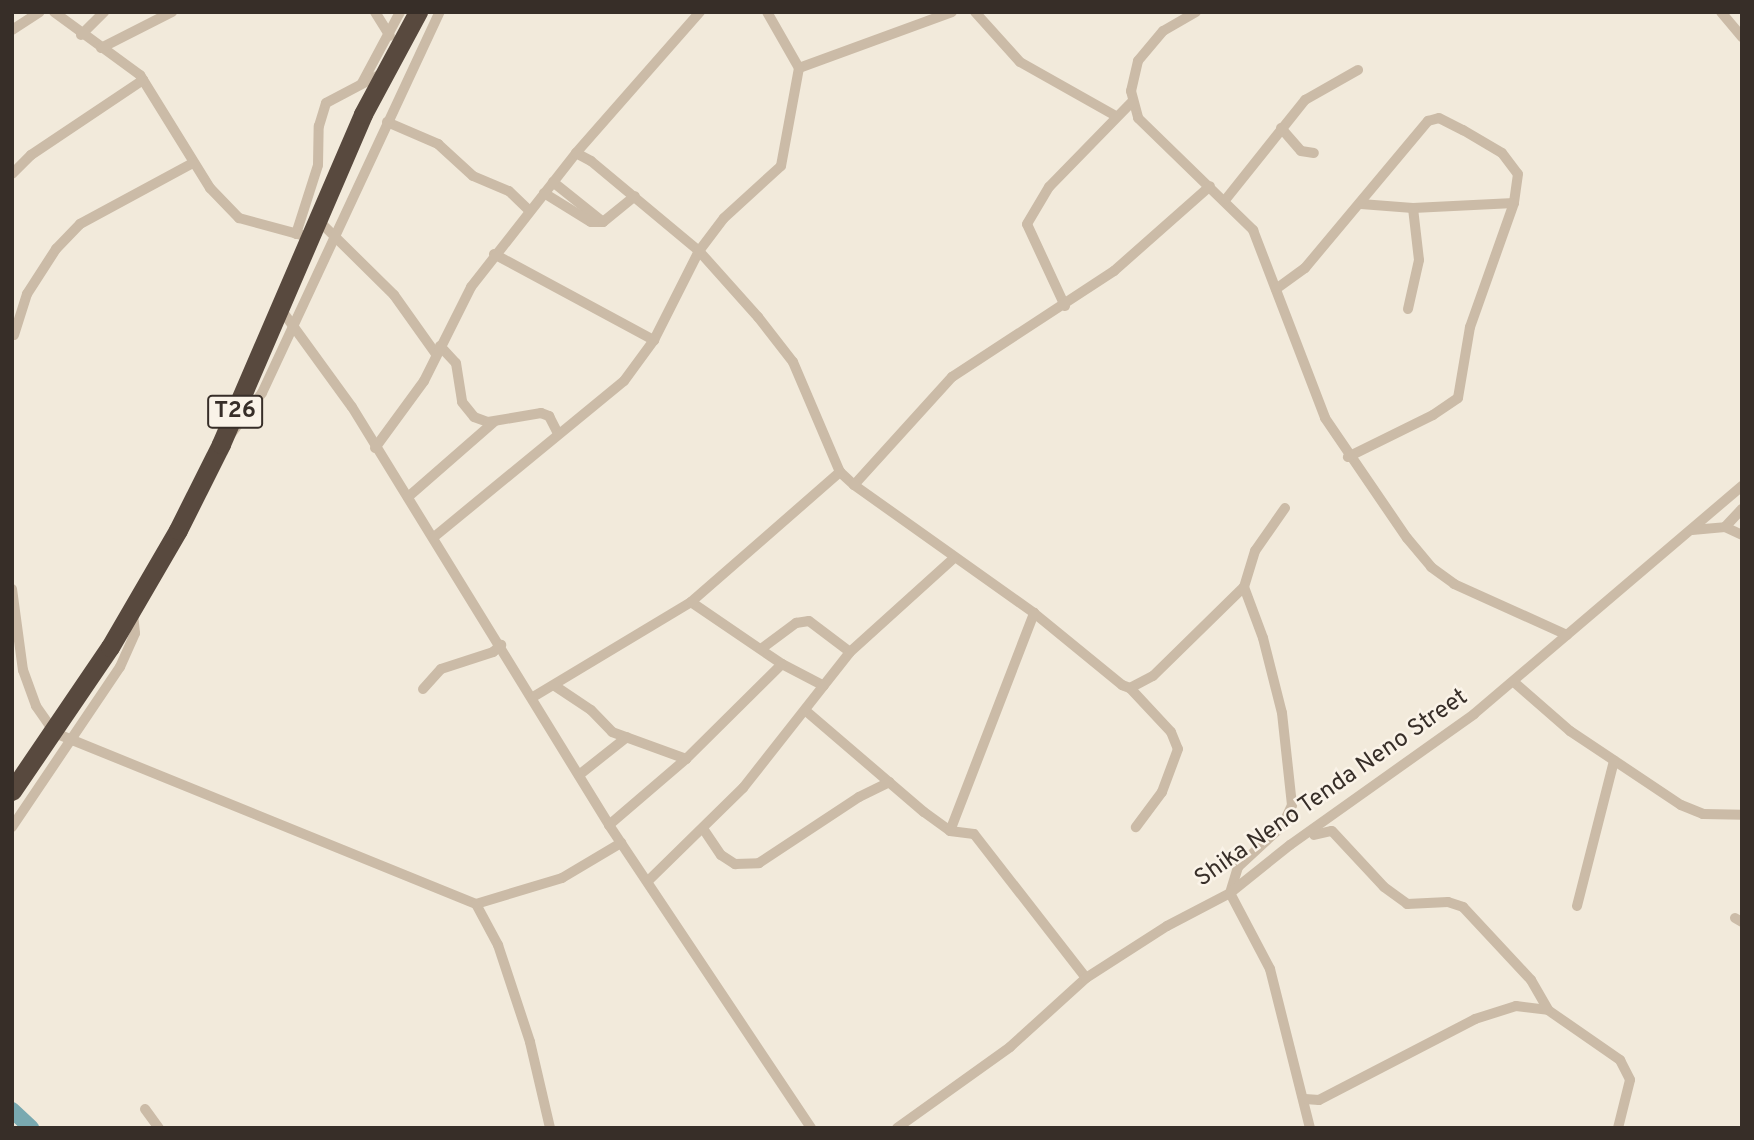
<!DOCTYPE html>
<style>
body{margin:0}
#map{position:relative;width:1754px;height:1140px;overflow:hidden;background:#f2eadb;font-family:Overpass,sans-serif}
div>[style]{position:absolute}
.river>*{height:16px;margin:-8px;padding:0 8px;transform-origin:8px;border-radius:8px;background:#79a9b0}
.street>*{height:10px;margin:-5px;padding:0 5px;transform-origin:5px;border-radius:5px;background:#cbbba7}
.highway>*{height:19px;margin:-9.5px;padding:0 9.5px;transform-origin:9.5px;border-radius:9.5px;background:#58493e}
span{translate:-50% -50%;white-space:nowrap;text-align:center;line-height:1.15;-webkit-text-stroke:5px #faf3e8;paint-order:stroke}
.shield-label span{padding:2px 5px;background:#faf3e8;border:2px solid;border-radius:5px;-webkit-text-stroke-width:0}
.shield-label{font-size:23px;color:#372e28;font-weight:700}
.street-label{font-size:24px;color:#372e28}
.frame{position:absolute;inset:0;border:14px solid #372e28;pointer-events:none}
</style>
<div id="map">
<div class="river">
<div style="left:12px;top:1110px;width:26px;rotate:43deg"></div>
</div>
<div class="street">
<div style="left:54px;top:12px;width:107px;rotate:36.2deg"></div>
<div style="left:140px;top:75px;width:133px;rotate:58.2deg"></div>
<div style="left:210px;top:188px;width:42px;rotate:46deg"></div>
<div style="left:239px;top:218px;width:73px;rotate:15.2deg"></div>
<div style="left:375px;top:12px;width:28px;rotate:58deg"></div>
<div style="left:975px;top:12px;width:67px;rotate:48deg"></div>
<div style="left:1020px;top:62px;width:110px;rotate:29.4deg"></div>
<div style="left:1196px;top:12px;width:38px;rotate:150deg"></div>
<div style="left:1163px;top:31px;width:39px;rotate:130deg"></div>
<div style="left:1138px;top:61px;width:31px;rotate:103deg"></div>
<div style="left:1131px;top:91px;width:28px;rotate:75deg"></div>
<div style="left:1138px;top:118px;width:161px;rotate:44.2deg"></div>
<div style="left:1253px;top:230px;width:201px;rotate:69deg"></div>
<div style="left:1325px;top:418px;width:145px;rotate:55.7deg"></div>
<div style="left:1407px;top:538px;width:38px;rotate:50deg"></div>
<div style="left:1431px;top:567px;width:29px;rotate:36deg"></div>
<div style="left:1454px;top:584px;width:124px;rotate:24.3deg"></div>
<div style="left:1721px;top:12px;width:33px;rotate:50deg"></div>
<div style="left:12px;top:30px;width:33px;rotate:-33deg"></div>
<div style="left:81px;top:35px;width:33px;rotate:-45deg"></div>
<div style="left:101px;top:48px;width:80px;rotate:-26.9deg"></div>
<div style="left:799px;top:68px;width:163px;rotate:-20.1deg"></div>
<div style="left:362px;top:83px;width:81px;rotate:-61.8deg"></div>
<div style="left:387px;top:122px;width:56px;rotate:23.3deg"></div>
<div style="left:438px;top:144px;width:47px;rotate:42.4deg"></div>
<div style="left:473px;top:176px;width:39px;rotate:23deg"></div>
<div style="left:509px;top:191px;width:29px;rotate:44deg"></div>
<div style="left:1281px;top:128px;width:30px;rotate:49deg"></div>
<div style="left:1301px;top:151px;width:13px;rotate:9deg"></div>
<div style="left:576px;top:153px;width:188px;rotate:-48.7deg"></div>
<div style="left:12px;top:174px;width:27px;rotate:-45deg"></div>
<div style="left:31px;top:155px;width:135px;rotate:-33.8deg"></div>
<div style="left:553px;top:182px;width:64px;rotate:38.7deg"></div>
<div style="left:544px;top:193px;width:55px;rotate:31.7deg"></div>
<div style="left:591px;top:222px;width:12px"></div>
<div style="left:603px;top:222px;width:41px;rotate:-39.1deg"></div>
<div style="left:1226px;top:199px;width:127px;rotate:-51.4deg"></div>
<div style="left:1305px;top:100px;width:61px;rotate:-29.5deg"></div>
<div style="left:1361px;top:204px;width:52px;rotate:4.4deg"></div>
<div style="left:1413px;top:208px;width:101px;rotate:-2.8deg"></div>
<div style="left:317px;top:219px;width:108px;rotate:44.6deg"></div>
<div style="left:394px;top:295px;width:72px;rotate:54.6deg"></div>
<div style="left:296px;top:234px;width:72px;rotate:-72.3deg"></div>
<div style="left:318px;top:165px;width:39px;rotate:-89deg"></div>
<div style="left:319px;top:126px;width:24px;rotate:-73deg"></div>
<div style="left:326px;top:103px;width:64px;rotate:-27.8deg"></div>
<div style="left:494px;top:254px;width:182px;rotate:28.3deg"></div>
<div style="left:1276px;top:289px;width:36px;rotate:-36deg"></div>
<div style="left:1305px;top:268px;width:192px;rotate:-50.1deg"></div>
<div style="left:1428px;top:121px;width:11px;rotate:-15deg"></div>
<div style="left:1439px;top:118px;width:27px;rotate:27deg"></div>
<div style="left:1463px;top:130px;width:45px;rotate:30.5deg"></div>
<div style="left:1502px;top:153px;width:26px;rotate:53deg"></div>
<div style="left:1518px;top:174px;width:29px;rotate:98deg"></div>
<div style="left:1514px;top:203px;width:132px;rotate:109.5deg"></div>
<div style="left:1470px;top:327px;width:72px;rotate:99.6deg"></div>
<div style="left:1458px;top:398px;width:30px;rotate:146deg"></div>
<div style="left:1433px;top:415px;width:95px;rotate:153.7deg"></div>
<div style="left:1065px;top:306px;width:90px;rotate:-114.9deg"></div>
<div style="left:1027px;top:224px;width:43px;rotate:-59.3deg"></div>
<div style="left:1049px;top:187px;width:119px;rotate:-45.7deg"></div>
<div style="left:280px;top:308px;width:122px;rotate:54deg"></div>
<div style="left:352px;top:407px;width:491px;rotate:58.4deg"></div>
<div style="left:609px;top:825px;width:364px;rotate:56.3deg"></div>
<div style="left:1408px;top:309px;width:50px;rotate:-77.3deg"></div>
<div style="left:1419px;top:260px;width:52px;rotate:-96.6deg"></div>
<div style="left:14px;top:335px;width:43px;rotate:-72.4deg"></div>
<div style="left:27px;top:294px;width:54px;rotate:-57.2deg"></div>
<div style="left:56px;top:249px;width:35px;rotate:-46deg"></div>
<div style="left:80px;top:224px;width:128px;rotate:-28.4deg"></div>
<div style="left:440px;top:346px;width:23px;rotate:47deg"></div>
<div style="left:456px;top:363px;width:39px;rotate:81deg"></div>
<div style="left:462px;top:402px;width:19px;rotate:51deg"></div>
<div style="left:474px;top:417px;width:15px;rotate:20deg"></div>
<div style="left:488px;top:422px;width:54px;rotate:-9.6deg"></div>
<div style="left:541px;top:413px;width:9px;rotate:21deg"></div>
<div style="left:549px;top:416px;width:20px;rotate:63deg"></div>
<div style="left:231px;top:434px;width:51px;rotate:-52.9deg"></div>
<div style="left:262px;top:393px;width:421px;rotate:-65deg"></div>
<div style="left:375px;top:448px;width:83px;rotate:-53.8deg"></div>
<div style="left:424px;top:381px;width:105px;rotate:-63.4deg"></div>
<div style="left:471px;top:287px;width:170px;rotate:-51.9deg"></div>
<div style="left:576px;top:153px;width:17px;rotate:28deg"></div>
<div style="left:591px;top:161px;width:141px;rotate:39.8deg"></div>
<div style="left:699px;top:251px;width:89px;rotate:48.2deg"></div>
<div style="left:758px;top:317px;width:57px;rotate:52.1deg"></div>
<div style="left:793px;top:362px;width:120px;rotate:66.9deg"></div>
<div style="left:840px;top:472px;width:19px;rotate:43deg"></div>
<div style="left:854px;top:485px;width:221px;rotate:35.4deg"></div>
<div style="left:1034px;top:613px;width:114px;rotate:39.3deg"></div>
<div style="left:1122px;top:685px;width:9px;rotate:21deg"></div>
<div style="left:1130px;top:688px;width:26px;rotate:-28deg"></div>
<div style="left:1153px;top:676px;width:127px;rotate:-44.4deg"></div>
<div style="left:854px;top:485px;width:146px;rotate:-47.8deg"></div>
<div style="left:952px;top:377px;width:194px;rotate:-33.2deg"></div>
<div style="left:1114px;top:271px;width:128px;rotate:-41.5deg"></div>
<div style="left:408px;top:497px;width:114px;rotate:-41.1deg"></div>
<div style="left:1285px;top:508px;width:52px;rotate:124.9deg"></div>
<div style="left:1255px;top:551px;width:38px;rotate:107deg"></div>
<div style="left:1244px;top:587px;width:54px;rotate:69.6deg"></div>
<div style="left:1263px;top:638px;width:77px;rotate:75.8deg"></div>
<div style="left:1282px;top:713px;width:93px;rotate:83.8deg"></div>
<div style="left:1292px;top:805px;width:23px;rotate:115deg"></div>
<div style="left:1282px;top:826px;width:60px;rotate:137deg"></div>
<div style="left:1238px;top:867px;width:27px;rotate:107deg"></div>
<div style="left:1230px;top:893px;width:86px;rotate:62.2deg"></div>
<div style="left:1270px;top:969px;width:164px;rotate:75.9deg"></div>
<div style="left:1725px;top:527px;width:25px;rotate:-47deg"></div>
<div style="left:1692px;top:530px;width:33px;rotate:-5deg"></div>
<div style="left:1725px;top:527px;width:19px;rotate:25deg"></div>
<div style="left:434px;top:537px;width:246px;rotate:-39.4deg"></div>
<div style="left:624px;top:381px;width:51px;rotate:-53.8deg"></div>
<div style="left:654px;top:340px;width:100px;rotate:-63.2deg"></div>
<div style="left:699px;top:251px;width:41px;rotate:-52.9deg"></div>
<div style="left:724px;top:218px;width:77px;rotate:-42.4deg"></div>
<div style="left:781px;top:166px;width:100px;rotate:-79.6deg"></div>
<div style="left:799px;top:68px;width:64px;rotate:-119.7deg"></div>
<div style="left:12px;top:589px;width:82px;rotate:82.3deg"></div>
<div style="left:23px;top:670px;width:38px;rotate:70deg"></div>
<div style="left:36px;top:706px;width:33px;rotate:55deg"></div>
<div style="left:55px;top:733px;width:454px;rotate:22.1deg"></div>
<div style="left:476px;top:904px;width:47px;rotate:61.8deg"></div>
<div style="left:498px;top:945px;width:102px;rotate:71.7deg"></div>
<div style="left:530px;top:1042px;width:88px;rotate:76.9deg"></div>
<div style="left:691px;top:602px;width:110px;rotate:34.3deg"></div>
<div style="left:782px;top:664px;width:47px;rotate:27.6deg"></div>
<div style="left:761px;top:649px;width:44px;rotate:-36.6deg"></div>
<div style="left:796px;top:623px;width:13px;rotate:-9deg"></div>
<div style="left:809px;top:621px;width:51px;rotate:37.1deg"></div>
<div style="left:1515px;top:683px;width:73px;rotate:41.1deg"></div>
<div style="left:1570px;top:731px;width:133px;rotate:33.7deg"></div>
<div style="left:1681px;top:805px;width:24px;rotate:22deg"></div>
<div style="left:1703px;top:814px;width:39px;rotate:1deg"></div>
<div style="left:555px;top:686px;width:43px;rotate:33.7deg"></div>
<div style="left:591px;top:710px;width:30px;rotate:46deg"></div>
<div style="left:612px;top:732px;width:79px;rotate:20deg"></div>
<div style="left:1130px;top:688px;width:60px;rotate:47deg"></div>
<div style="left:1171px;top:732px;width:18px;rotate:68deg"></div>
<div style="left:1178px;top:749px;width:46px;rotate:110.4deg"></div>
<div style="left:1162px;top:792px;width:44px;rotate:126.6deg"></div>
<div style="left:423px;top:689px;width:27px;rotate:-48deg"></div>
<div style="left:441px;top:669px;width:55px;rotate:-18.1deg"></div>
<div style="left:493px;top:652px;width:11px;rotate:-41deg"></div>
<div style="left:533px;top:697px;width:184px;rotate:-31deg"></div>
<div style="left:691px;top:602px;width:198px;rotate:-41.1deg"></div>
<div style="left:806px;top:711px;width:155px;rotate:40.6deg"></div>
<div style="left:924px;top:812px;width:32px;rotate:36deg"></div>
<div style="left:950px;top:831px;width:24px;rotate:7deg"></div>
<div style="left:974px;top:834px;width:182px;rotate:52.1deg"></div>
<div style="left:579px;top:775px;width:61px;rotate:-38.4deg"></div>
<div style="left:609px;top:825px;width:101px;rotate:-40.6deg"></div>
<div style="left:686px;top:759px;width:135px;rotate:-44.7deg"></div>
<div style="left:12px;top:827px;width:193px;rotate:-56deg"></div>
<div style="left:120px;top:667px;width:37px;rotate:-66deg"></div>
<div style="left:135px;top:633px;width:20px;rotate:-96deg"></div>
<div style="left:704px;top:830px;width:30px;rotate:56deg"></div>
<div style="left:721px;top:855px;width:17px;rotate:33deg"></div>
<div style="left:735px;top:864px;width:24px;rotate:-2deg"></div>
<div style="left:759px;top:863px;width:120px;rotate:-33.4deg"></div>
<div style="left:859px;top:797px;width:34px;rotate:-26deg"></div>
<div style="left:950px;top:831px;width:234px;rotate:-68.9deg"></div>
<div style="left:1314px;top:835px;width:18px;rotate:-13deg"></div>
<div style="left:1332px;top:831px;width:76px;rotate:47.1deg"></div>
<div style="left:1384px;top:887px;width:29px;rotate:36deg"></div>
<div style="left:1407px;top:904px;width:41px;rotate:-2.8deg"></div>
<div style="left:1448px;top:902px;width:16px;rotate:18deg"></div>
<div style="left:1463px;top:907px;width:100px;rotate:47deg"></div>
<div style="left:1531px;top:980px;width:34px;rotate:60deg"></div>
<div style="left:1548px;top:1010px;width:88px;rotate:34.8deg"></div>
<div style="left:1620px;top:1060px;width:22px;rotate:63deg"></div>
<div style="left:1630px;top:1080px;width:49px;rotate:104deg"></div>
<div style="left:649px;top:880px;width:132px;rotate:-44.4deg"></div>
<div style="left:743px;top:788px;width:173px;rotate:-51.8deg"></div>
<div style="left:850px;top:652px;width:140px;rotate:-42.1deg"></div>
<div style="left:476px;top:904px;width:90px;rotate:-16.8deg"></div>
<div style="left:562px;top:878px;width:69px;rotate:-30.7deg"></div>
<div style="left:1577px;top:906px;width:150px;rotate:-75.7deg"></div>
<div style="left:1735px;top:918px;width:8px;rotate:30deg"></div>
<div style="left:1305px;top:1099px;width:14px;rotate:4deg"></div>
<div style="left:1319px;top:1100px;width:176px;rotate:-27.4deg"></div>
<div style="left:1475px;top:1019px;width:43px;rotate:-17.6deg"></div>
<div style="left:1516px;top:1006px;width:32px;rotate:7deg"></div>
<div style="left:145px;top:1109px;width:24px;rotate:54deg"></div>
<div style="left:897px;top:1128px;width:139px;rotate:-35.6deg"></div>
<div style="left:1010px;top:1047px;width:103px;rotate:-42.2deg"></div>
<div style="left:1086px;top:978px;width:96px;rotate:-32.7deg"></div>
<div style="left:1167px;top:926px;width:71px;rotate:-27.6deg"></div>
<div style="left:1230px;top:893px;width:77px;rotate:-38.7deg"></div>
<div style="left:1290px;top:845px;width:226px;rotate:-35.4deg"></div>
<div style="left:1474px;top:714px;width:352px;rotate:-40.4deg"></div>
</div>
<div class="highway">
<div style="left:12px;top:791px;width:174px;rotate:-55.8deg"></div>
<div style="left:110px;top:647px;width:135px;rotate:-59.8deg"></div>
<div style="left:178px;top:530px;width:96px;rotate:-63.4deg"></div>
<div style="left:221px;top:444px;width:359px;rotate:-66.7deg"></div>
<div style="left:363px;top:114px;width:116px;rotate:-61.7deg"></div>
</div>
<div class="shield-label">
<span style="left:235px;top:412px">T26</span>
</div>
<div class="street-label">
<span style="left:1332px;top:789px;rotate:-35deg">Shika Neno Tenda Neno Street</span>
</div>
<div class="frame"></div>
</div>
